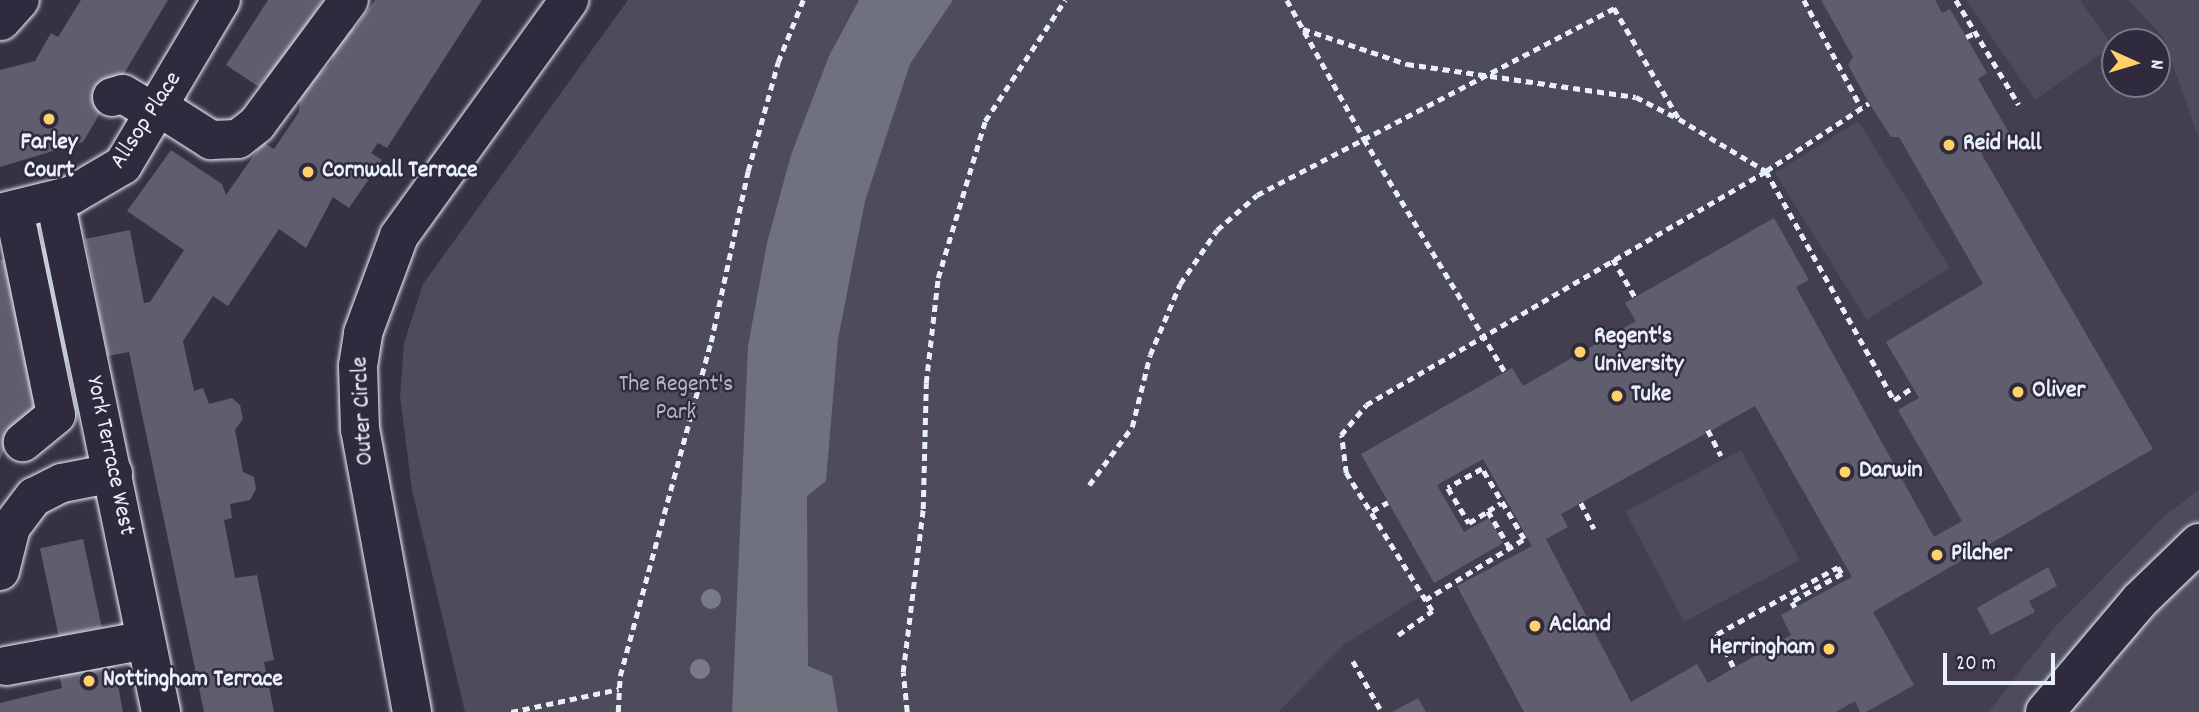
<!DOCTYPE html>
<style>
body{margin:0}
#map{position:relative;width:2199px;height:712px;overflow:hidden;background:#363244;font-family:Dekko,sans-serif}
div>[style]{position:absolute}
.built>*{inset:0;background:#433f51}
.green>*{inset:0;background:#4d4b5c;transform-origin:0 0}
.water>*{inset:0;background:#70717f}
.building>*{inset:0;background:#605e6e;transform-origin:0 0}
.path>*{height:4.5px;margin-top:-2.25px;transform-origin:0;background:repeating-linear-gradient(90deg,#e8f1f8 0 7px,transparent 0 12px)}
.roads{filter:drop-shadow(0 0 2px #e8f1f8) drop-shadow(0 0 2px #e8f1f8)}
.minor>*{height:38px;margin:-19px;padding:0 19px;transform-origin:19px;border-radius:19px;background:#2f2a3d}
.trees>*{width:20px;height:20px;margin:-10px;border-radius:50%;background:#7a7b89}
.dots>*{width:19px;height:19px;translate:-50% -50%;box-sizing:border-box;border:4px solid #2f2a3d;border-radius:50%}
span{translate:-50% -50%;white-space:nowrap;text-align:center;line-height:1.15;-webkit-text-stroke:5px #2f2a3d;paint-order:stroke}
.street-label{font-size:24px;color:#e8f1f8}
.poi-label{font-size:24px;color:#e8f1f8;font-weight:700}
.left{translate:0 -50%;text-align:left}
.right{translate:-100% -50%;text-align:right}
.park-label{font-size:24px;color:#b2b7c1}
.north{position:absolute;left:2101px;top:28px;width:70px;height:70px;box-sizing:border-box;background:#2f2a3d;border:2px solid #797a88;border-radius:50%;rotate:94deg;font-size:19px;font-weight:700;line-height:28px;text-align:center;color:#e8f1f8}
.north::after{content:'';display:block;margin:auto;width:24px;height:32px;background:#ffd166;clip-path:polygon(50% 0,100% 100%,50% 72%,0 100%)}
.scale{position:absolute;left:1943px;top:653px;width:112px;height:32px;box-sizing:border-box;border:4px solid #e8f1f8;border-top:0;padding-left:9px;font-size:21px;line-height:24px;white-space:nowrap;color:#e8f1f8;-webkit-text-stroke:5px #2f2a3d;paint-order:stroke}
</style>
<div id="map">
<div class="built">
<div style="clip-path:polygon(evenodd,1125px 0,2162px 0,2199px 82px,2199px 489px,2163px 517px,2052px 630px,1988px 712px,991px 712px,1125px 0,2115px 42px,2157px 42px,2157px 84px,2115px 84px,2115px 42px)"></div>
</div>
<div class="green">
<div style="clip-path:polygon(628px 0,1804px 0,1861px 107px,1766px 171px,1366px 405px,1341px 435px,1346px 473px,1422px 595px,1344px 645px,1278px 712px,465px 712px,412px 490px,400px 396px,404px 343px,423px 284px)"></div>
<div style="clip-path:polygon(1966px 0,2080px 0,2112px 46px,2035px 100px)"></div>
<div style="clip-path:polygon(2128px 0,2199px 0,2199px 139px,2163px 37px)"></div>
<div style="left:1858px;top:121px;width:173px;height:98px;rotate:58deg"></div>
<div style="left:1741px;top:450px;width:125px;height:131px;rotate:62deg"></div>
<div style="clip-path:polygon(2199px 489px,2199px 712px,1988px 712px,2052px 630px,2163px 517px)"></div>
</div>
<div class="water">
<div style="clip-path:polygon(859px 0,953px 0,910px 64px,865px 201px,838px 339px,826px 481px,807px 496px,808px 666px,832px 676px,838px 712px,732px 712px,748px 346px,767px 243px,791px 155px,829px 56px)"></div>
</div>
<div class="building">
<div style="clip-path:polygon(81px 0,168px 0,83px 142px,0 167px,0 70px,35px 61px,51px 33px,58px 37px)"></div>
<div style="clip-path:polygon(268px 0,323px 0,270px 80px,266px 77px,259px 87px,226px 65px)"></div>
<div style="clip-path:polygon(375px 0,482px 0,387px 148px,378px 143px,371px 153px,382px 160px,349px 208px,333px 197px,306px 248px,279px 229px,228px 306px,213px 296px,183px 341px,194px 391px,203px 388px,209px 404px,232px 398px,240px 405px,243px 419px,235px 430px,243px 472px,254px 477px,256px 489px,250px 500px,230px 504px,232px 518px,224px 520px,235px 578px,257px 575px,274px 660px,264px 662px,274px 712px,204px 712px,129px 352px,108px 356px,85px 239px,130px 230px,144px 303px,150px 302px,184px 250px,127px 211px,171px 150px,222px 184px,226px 195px,263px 142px,274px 149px,299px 112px,300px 92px,332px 62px,335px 40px,356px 27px)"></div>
<div style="clip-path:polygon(evenodd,1821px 0,1935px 0,1942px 13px,1950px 9px,1987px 73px,1978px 79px,2011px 136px,1981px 153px,2153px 449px,1873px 612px,1914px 685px,1866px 712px,1860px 712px,1855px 701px,1836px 712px,1524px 712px,1457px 586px,1532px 546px,1483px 459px,1437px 485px,1464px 532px,1489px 518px,1503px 543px,1434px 583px,1361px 454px,1512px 368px,1523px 386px,1636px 321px,1625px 303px,1774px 218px,1809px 280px,1796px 287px,1934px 537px,1962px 521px,1898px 410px,1919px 398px,1886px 342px,1983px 284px,1899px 137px,1891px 137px,1869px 103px,1848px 65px,1853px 57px,1821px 0,1755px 406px,1852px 577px,1781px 615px,1791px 635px,1708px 683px,1697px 664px,1631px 702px,1546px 539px,1568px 527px,1561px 514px,1755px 406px)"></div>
<div style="left:46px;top:247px;width:117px;height:12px;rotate:79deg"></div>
<div style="clip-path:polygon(11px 258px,42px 414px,13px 429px,0 460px,0 260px)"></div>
<div style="left:83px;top:539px;width:90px;height:44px;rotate:78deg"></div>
<div style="clip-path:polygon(2048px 567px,2057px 586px,2029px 601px,2035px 612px,1991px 635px,1977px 608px)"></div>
<div style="clip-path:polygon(114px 664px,123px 712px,0 712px,0 703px,62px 688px,59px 674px)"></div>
<div style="clip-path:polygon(1418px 698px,1426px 712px,1392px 712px)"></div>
</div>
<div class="path">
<div style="left:1287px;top:0;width:159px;rotate:61deg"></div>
<div style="left:1364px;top:139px;width:272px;rotate:58.8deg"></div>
<div style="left:1804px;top:0;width:121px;rotate:62deg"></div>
<div style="left:1956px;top:0;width:122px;rotate:59deg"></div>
<div style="left:1303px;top:29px;width:110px;rotate:18.6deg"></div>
<div style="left:1407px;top:64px;width:231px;rotate:8.2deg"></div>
<div style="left:1636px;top:97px;width:48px;rotate:27.1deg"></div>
<div style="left:1679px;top:119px;width:101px;rotate:30.9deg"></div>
<div style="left:1766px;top:171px;width:262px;rotate:60.8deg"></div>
<div style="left:1894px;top:400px;width:23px;rotate:-34deg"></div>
<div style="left:1966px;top:37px;width:10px;rotate:-24deg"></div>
<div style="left:1613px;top:259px;width:44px;rotate:59.9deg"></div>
<div style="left:1708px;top:430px;width:29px;rotate:63deg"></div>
<div style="left:1089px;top:485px;width:72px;rotate:-53.4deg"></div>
<div style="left:1132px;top:427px;width:74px;rotate:-76deg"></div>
<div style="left:1150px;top:355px;width:77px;rotate:-67.1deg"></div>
<div style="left:1180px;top:284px;width:65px;rotate:-55.6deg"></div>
<div style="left:1217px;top:230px;width:53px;rotate:-41.2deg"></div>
<div style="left:1257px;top:195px;width:403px;rotate:-27.6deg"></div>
<div style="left:1614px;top:8px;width:129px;rotate:59.6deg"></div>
<div style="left:1581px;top:503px;width:29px;rotate:63deg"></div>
<div style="left:1372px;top:511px;width:18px;rotate:-29deg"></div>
<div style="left:1488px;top:511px;width:15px;rotate:-32deg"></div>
<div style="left:1425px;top:600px;width:116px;rotate:-31.6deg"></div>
<div style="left:1524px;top:539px;width:82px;rotate:-121deg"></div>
<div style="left:1482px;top:469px;width:39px;rotate:151deg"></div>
<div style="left:1448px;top:488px;width:41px;rotate:59deg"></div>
<div style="left:1469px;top:523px;width:22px;rotate:-32deg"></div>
<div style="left:1488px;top:511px;width:43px;rotate:59.3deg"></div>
<div style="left:1398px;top:635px;width:42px;rotate:-35.2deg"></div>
<div style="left:1432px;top:611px;width:163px;rotate:-121.9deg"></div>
<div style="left:1346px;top:473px;width:38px;rotate:-97deg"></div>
<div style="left:1341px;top:435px;width:39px;rotate:-50deg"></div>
<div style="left:1366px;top:405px;width:463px;rotate:-30.3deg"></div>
<div style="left:1766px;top:171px;width:123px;rotate:-33.4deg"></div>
<div style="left:1353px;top:661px;width:59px;rotate:60.4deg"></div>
<div style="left:1733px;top:667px;width:37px;rotate:-116deg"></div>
<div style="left:1717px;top:634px;width:138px;rotate:-29deg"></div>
<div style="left:1838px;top:567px;width:8px;rotate:60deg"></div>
<div style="left:1842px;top:574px;width:57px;rotate:150.8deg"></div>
<div style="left:1792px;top:602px;width:6px;rotate:59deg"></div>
<div style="left:511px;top:712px;width:110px;rotate:-12deg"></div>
<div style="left:618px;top:712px;width:36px;rotate:-87deg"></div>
<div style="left:620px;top:676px;width:346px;rotate:-74.8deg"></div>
<div style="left:711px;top:342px;width:175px;rotate:-77.8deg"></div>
<div style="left:748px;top:171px;width:113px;rotate:-74.6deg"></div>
<div style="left:778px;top:62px;width:67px;rotate:-68deg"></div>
<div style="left:907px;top:712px;width:40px;rotate:-95.7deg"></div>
<div style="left:903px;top:672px;width:164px;rotate:-83deg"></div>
<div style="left:923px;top:509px;width:126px;rotate:-88.6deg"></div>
<div style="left:926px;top:383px;width:106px;rotate:-83.5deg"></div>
<div style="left:938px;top:278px;width:164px;rotate:-73.3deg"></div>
<div style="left:985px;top:121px;width:145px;rotate:-56.5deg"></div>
</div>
<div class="roads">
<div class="minor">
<div style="left:1px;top:21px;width:28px;rotate:-48deg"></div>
<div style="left:112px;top:97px;width:11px;rotate:-15deg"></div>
<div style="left:123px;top:94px;width:37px;rotate:31deg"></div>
<div style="left:159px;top:107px;width:62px;rotate:32.4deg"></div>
<div style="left:211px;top:140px;width:27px;rotate:-2deg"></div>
<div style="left:238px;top:139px;width:24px;rotate:-38deg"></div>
<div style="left:257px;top:124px;width:154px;rotate:-53.4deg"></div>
<div style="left:55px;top:200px;width:523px;rotate:78.3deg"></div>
<div style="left:14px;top:210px;width:209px;rotate:78.4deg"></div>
<div style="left:56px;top:415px;width:43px;rotate:140.7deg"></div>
<div style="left:0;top:213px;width:74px;rotate:-14deg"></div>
<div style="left:72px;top:195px;width:59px;rotate:-30.5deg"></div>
<div style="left:123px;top:165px;width:192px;rotate:-59.3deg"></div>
<div style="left:0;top:571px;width:45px;rotate:-76deg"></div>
<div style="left:11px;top:527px;width:38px;rotate:-53deg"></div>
<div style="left:34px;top:497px;width:31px;rotate:-27deg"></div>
<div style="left:62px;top:483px;width:52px;rotate:-11.1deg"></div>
<div style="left:6px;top:666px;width:142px;rotate:-10.5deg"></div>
<div style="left:412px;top:712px;width:287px;rotate:-100.4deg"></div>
<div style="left:360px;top:430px;width:64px;rotate:-91.8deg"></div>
<div style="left:358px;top:366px;width:33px;rotate:-81deg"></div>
<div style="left:363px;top:333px;width:103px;rotate:-69.6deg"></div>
<div style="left:399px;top:236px;width:291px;rotate:-54.2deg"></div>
<div style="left:2045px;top:712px;width:147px;rotate:-49.7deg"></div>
<div style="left:2140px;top:600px;width:82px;rotate:-44deg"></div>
</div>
</div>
<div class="trees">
<div style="left:711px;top:599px"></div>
<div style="left:700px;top:669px"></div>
</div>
<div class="dots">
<div style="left:49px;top:119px;background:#ffd166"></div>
<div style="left:1949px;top:145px;background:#ffd166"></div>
<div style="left:308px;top:172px;background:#ffd166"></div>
<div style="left:1580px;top:352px;background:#ffd166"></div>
<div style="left:2018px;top:392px;background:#ffd166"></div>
<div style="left:1617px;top:396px;background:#ffd166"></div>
<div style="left:1845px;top:472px;background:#ffd166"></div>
<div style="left:1937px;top:555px;background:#ffd166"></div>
<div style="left:1535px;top:626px;background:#ffd166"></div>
<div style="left:1829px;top:649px;background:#ffd166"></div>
<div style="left:89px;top:681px;background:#ffd166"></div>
</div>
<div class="street-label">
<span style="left:147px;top:121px;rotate:-57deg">Allsop Place</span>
<span style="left:364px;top:411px;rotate:-93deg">Outer Circle</span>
<span style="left:109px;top:456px;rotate:78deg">York Terrace West</span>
</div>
<div class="poi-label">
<span style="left:49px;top:158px">Farley<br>Court</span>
<span class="left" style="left:1963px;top:145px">Reid Hall</span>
<span class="left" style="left:322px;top:172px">Cornwall Terrace</span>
<span class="left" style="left:1594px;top:352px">Regent's<br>University</span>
<span class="left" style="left:2032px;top:392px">Oliver</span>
<span class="left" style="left:1631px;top:396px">Tuke</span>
<span class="left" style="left:1859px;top:472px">Darwin</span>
<span class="left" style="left:1951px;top:555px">Pilcher</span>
<span class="left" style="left:1549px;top:626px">Acland</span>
<span class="right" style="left:1815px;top:649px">Herringham</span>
<span class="left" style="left:103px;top:681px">Nottingham Terrace</span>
</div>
<div class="park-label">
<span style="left:676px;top:400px">The Regent's<br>Park</span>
</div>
<div class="north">N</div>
<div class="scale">20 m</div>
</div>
